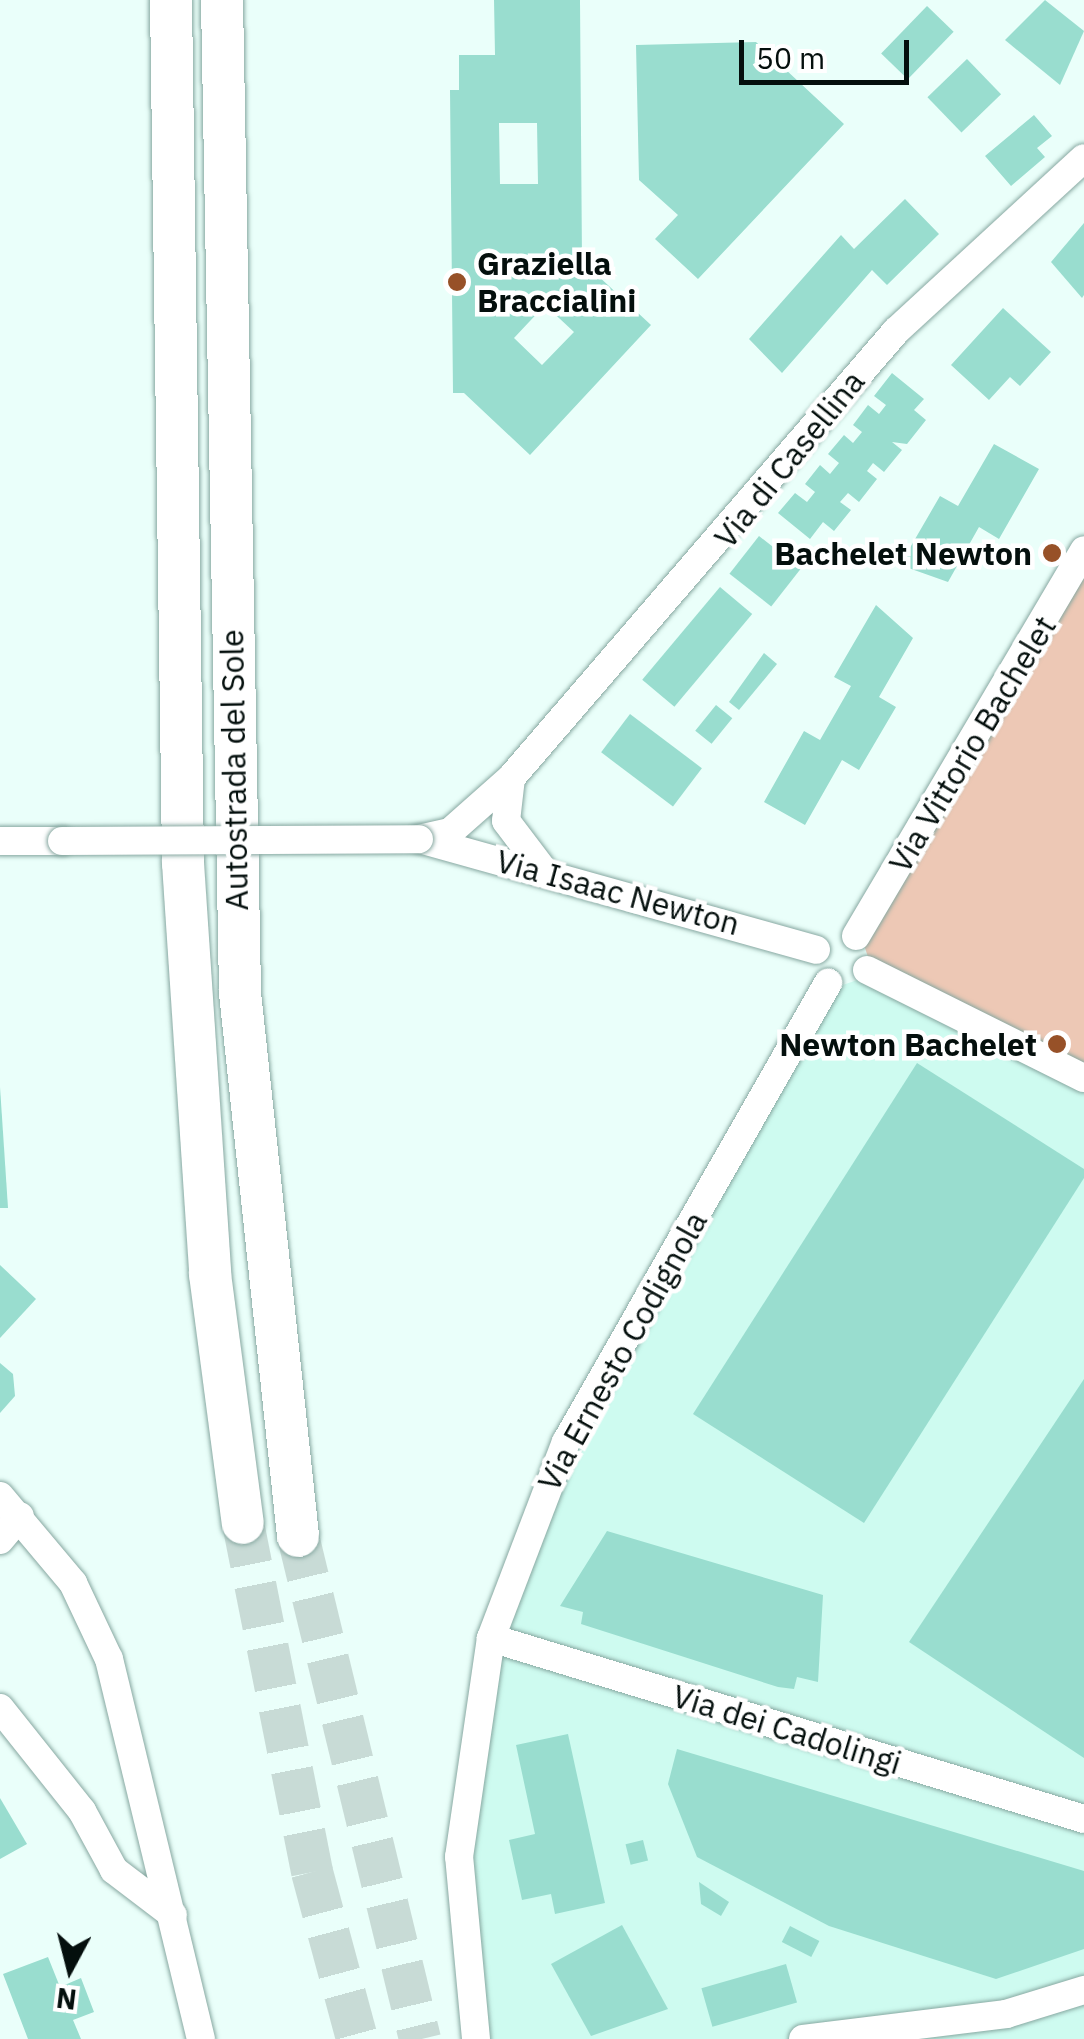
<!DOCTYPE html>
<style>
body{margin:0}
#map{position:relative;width:1084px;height:2039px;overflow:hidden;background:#eafffa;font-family:"IBM Plex Sans",sans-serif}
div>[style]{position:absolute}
.built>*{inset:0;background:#cefbf0}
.green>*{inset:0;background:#edc8b5}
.building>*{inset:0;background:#99ddcf;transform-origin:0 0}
.highway-tunnel>*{height:42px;margin-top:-21px;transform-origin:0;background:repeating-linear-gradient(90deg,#c8dbd6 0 42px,transparent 0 63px)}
.roads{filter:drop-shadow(0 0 2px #87a8a1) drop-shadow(0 0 2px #87a8a1)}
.minor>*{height:28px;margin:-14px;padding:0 14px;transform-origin:14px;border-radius:14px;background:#fff}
.highway>*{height:42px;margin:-21px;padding:0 21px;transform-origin:21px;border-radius:21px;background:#fff}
.bridges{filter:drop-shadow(0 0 2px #87a8a1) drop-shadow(0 0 2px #87a8a1)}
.minor-bridge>*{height:28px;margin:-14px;padding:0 14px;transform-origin:14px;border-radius:14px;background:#fff}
.dots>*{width:28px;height:28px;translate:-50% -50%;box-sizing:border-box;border:5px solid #fff;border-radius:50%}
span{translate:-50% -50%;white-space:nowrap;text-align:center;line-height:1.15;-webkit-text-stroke:9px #fff;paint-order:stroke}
.poi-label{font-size:32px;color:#040f0d;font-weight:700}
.left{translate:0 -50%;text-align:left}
.right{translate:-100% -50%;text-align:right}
.street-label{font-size:32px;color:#040f0d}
.north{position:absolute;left:20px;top:1919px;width:100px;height:100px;-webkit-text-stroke:8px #fff;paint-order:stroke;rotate:187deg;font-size:28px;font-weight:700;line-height:40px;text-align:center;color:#040f0d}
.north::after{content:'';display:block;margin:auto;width:35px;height:45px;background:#040f0d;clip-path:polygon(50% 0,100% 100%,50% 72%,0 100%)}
.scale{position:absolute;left:739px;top:40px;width:170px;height:45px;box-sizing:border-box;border:5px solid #040f0d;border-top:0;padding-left:12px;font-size:30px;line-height:35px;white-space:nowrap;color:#040f0d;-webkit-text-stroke:8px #fff;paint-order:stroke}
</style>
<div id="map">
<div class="built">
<div style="clip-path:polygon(863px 978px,1084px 1077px,1084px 2039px,476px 2039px,466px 1986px,475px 1717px,566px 1442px,837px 987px)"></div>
</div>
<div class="green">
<div style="clip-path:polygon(1084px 550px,1084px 1078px,869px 960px,863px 942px)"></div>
</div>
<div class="building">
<div style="clip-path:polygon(evenodd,494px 0,580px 0,582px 261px,651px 325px,530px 455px,464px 393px,453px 393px,450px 90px,459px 90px,459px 55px,495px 55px,494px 0,499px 123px,537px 123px,538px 184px,500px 184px,499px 123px,494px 0,545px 305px,574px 332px,542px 365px,514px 338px,545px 305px)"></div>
<div style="clip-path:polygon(1045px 0,1084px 31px,1060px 85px,1005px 40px)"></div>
<div style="left:927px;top:6px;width:37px;height:66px;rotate:44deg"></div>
<div style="clip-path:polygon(756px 42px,844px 124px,698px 279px,655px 239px,678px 215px,639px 180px,636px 45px)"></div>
<div style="left:967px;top:59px;width:49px;height:55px;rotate:46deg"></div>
<div style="clip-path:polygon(1034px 115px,1052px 136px,1037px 148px,1045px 157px,1011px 186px,985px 156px)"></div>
<div style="clip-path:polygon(905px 199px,939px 234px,887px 285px,872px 270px,782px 373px,749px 339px,841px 235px,854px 249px)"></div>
<div style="clip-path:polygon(1084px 223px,1084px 295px,1082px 298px,1051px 262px)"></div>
<div style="clip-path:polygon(1003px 308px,1051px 352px,1020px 386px,1010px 377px,989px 400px,951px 365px)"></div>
<div style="clip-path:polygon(892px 373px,924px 399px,914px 410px,926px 420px,907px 444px,892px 442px,902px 450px,884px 472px,873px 463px,867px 471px,877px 479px,859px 502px,848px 493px,840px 502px,851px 510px,834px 531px,823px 522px,810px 539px,778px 513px,795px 493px,807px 502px,815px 492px,805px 484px,820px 465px,830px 474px,839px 463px,828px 454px,844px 435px,853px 443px,862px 432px,853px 425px,868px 405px,879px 414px,886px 405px,874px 396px)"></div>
<div style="clip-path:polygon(994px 444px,1039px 469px,999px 539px,979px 527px,948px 582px,900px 565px,940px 496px,958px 506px)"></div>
<div style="left:759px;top:536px;width:53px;height:48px;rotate:38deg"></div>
<div style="left:720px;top:587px;width:42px;height:121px;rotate:40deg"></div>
<div style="clip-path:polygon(876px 605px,913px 638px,879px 697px,896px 707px,859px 770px,842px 760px,805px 825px,764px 802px,804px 731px,820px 740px,851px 686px,834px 677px)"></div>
<div style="clip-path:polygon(764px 653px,777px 664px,739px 710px,729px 702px)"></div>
<div style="left:716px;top:705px;width:21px;height:33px;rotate:39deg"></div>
<div style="left:630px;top:714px;width:90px;height:48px;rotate:37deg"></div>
<div style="clip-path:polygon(917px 1063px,1084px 1169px,1084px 1178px,864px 1523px,693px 1414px)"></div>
<div style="clip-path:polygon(0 1087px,8px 1208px,0 1208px)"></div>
<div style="clip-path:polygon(0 1265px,36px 1299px,0 1338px)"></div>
<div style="clip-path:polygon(0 1363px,13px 1374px,15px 1396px,0 1413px)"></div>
<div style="clip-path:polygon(1084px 1379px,1084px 1758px,909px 1642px)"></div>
<div style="clip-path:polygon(607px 1531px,823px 1595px,818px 1682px,797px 1677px,794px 1689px,778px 1687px,581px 1624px,583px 1612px,560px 1606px)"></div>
<div style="clip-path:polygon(568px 1734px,605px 1903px,555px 1914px,551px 1894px,522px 1900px,509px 1840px,535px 1834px,516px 1745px)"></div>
<div style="clip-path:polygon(677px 1749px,1084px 1871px,1084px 1949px,996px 1979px,829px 1926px,697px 1857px,668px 1784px)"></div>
<div style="clip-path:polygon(0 1798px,27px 1844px,0 1859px)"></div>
<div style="left:643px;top:1840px;width:21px;height:18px;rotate:76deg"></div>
<div style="clip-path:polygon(699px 1882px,729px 1902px,721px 1916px,701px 1904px)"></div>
<div style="clip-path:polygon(622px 1925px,668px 2009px,591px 2036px,551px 1964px)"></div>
<div style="left:790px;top:1926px;width:33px;height:18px;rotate:27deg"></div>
<div style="clip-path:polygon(48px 1957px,60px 1987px,81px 1978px,94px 2012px,73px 2020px,81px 2039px,28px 2039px,3px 1974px)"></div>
<div style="left:786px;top:1964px;width:40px;height:88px;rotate:74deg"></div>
</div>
<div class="highway-tunnel">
<div style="left:243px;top:1523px;width:356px;rotate:78.8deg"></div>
<div style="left:312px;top:1872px;width:173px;rotate:74.9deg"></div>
<div style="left:298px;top:1536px;width:518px;rotate:76.37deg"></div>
</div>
<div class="roads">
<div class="minor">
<div style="left:511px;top:778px;width:43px;rotate:96.6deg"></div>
<div style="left:506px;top:821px;width:63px;rotate:52.8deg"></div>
<div style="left:419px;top:839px;width:32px;rotate:-13deg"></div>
<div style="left:450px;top:832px;width:81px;rotate:-41.5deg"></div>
<div style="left:511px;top:778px;width:590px;rotate:-49.26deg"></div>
<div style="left:896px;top:331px;width:255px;rotate:-42.6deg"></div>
<div style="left:423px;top:840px;width:408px;rotate:15.6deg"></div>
<div style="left:0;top:841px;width:62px"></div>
<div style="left:856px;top:936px;width:448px;rotate:-59.4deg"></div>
<div style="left:867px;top:970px;width:242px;rotate:26.5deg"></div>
<div style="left:0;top:1496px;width:114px;rotate:50deg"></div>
<div style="left:73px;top:1583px;width:84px;rotate:64.7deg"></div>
<div style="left:109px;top:1659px;width:391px;rotate:76.4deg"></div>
<div style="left:0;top:1540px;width:31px;rotate:-50deg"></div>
<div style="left:491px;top:1638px;width:620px;rotate:16.97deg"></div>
<div style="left:0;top:1708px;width:132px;rotate:51.5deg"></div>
<div style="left:82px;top:1811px;width:67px;rotate:61.5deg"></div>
<div style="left:114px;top:1870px;width:74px;rotate:37.3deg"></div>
<div style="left:476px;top:2039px;width:183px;rotate:-95.3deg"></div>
<div style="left:459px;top:1857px;width:221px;rotate:-81.7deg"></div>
<div style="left:491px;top:1638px;width:210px;rotate:-69.1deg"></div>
<div style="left:566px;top:1442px;width:529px;rotate:-60.28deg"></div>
<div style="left:803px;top:2039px;width:205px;rotate:-7deg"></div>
<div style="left:1006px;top:2014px;width:82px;rotate:-17.1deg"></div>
</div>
<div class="highway">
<div style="left:171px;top:0;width:863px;rotate:89.2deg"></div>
<div style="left:183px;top:863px;width:412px;rotate:86.2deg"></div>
<div style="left:210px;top:1274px;width:251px;rotate:82.5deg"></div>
<div style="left:222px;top:0;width:993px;rotate:88.96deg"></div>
<div style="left:240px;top:993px;width:546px;rotate:83.9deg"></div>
</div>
</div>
<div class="bridges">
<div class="minor-bridge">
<div style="left:62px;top:841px;width:357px;rotate:-0.3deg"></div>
</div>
</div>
<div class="dots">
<div style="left:457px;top:282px;background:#975128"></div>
<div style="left:1052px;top:553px;background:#975128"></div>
<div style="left:1057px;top:1044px;background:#975128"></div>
</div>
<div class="poi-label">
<span class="left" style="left:477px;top:282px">Graziella<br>Braccialini</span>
<span class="right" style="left:1032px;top:553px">Bachelet Newton</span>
<span class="right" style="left:1037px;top:1044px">Newton Bachelet</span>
</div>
<div class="street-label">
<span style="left:789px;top:459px;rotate:-51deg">Via di Casellina</span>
<span style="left:972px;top:744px;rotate:-59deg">Via Vittorio Bachelet</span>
<span style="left:234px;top:770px;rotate:-91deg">Autostrada del Sole</span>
<span style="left:618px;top:892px;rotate:15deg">Via Isaac Newton</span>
<span style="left:622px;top:1351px;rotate:-61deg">Via Ernesto Codignola</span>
<span style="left:787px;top:1729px;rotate:17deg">Via dei Cadolingi</span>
</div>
<div class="north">N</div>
<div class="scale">50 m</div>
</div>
